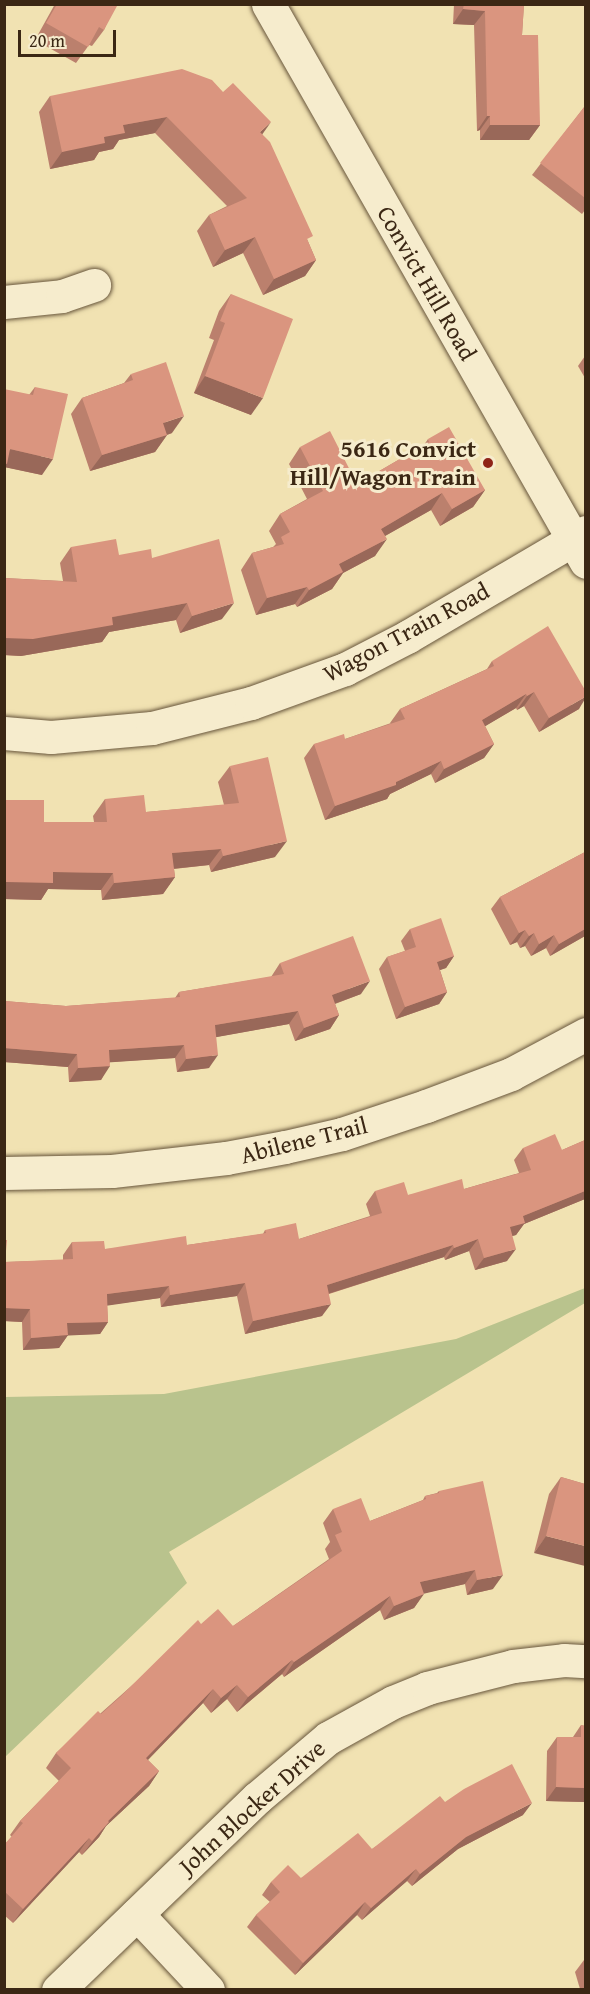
<!DOCTYPE html>
<style>
body{margin:0}
#map{position:relative;width:590px;height:1994px;overflow:hidden;background:#f1e2b2;font-family:"Gentium Book Plus",serif}
div>[style]{position:absolute}
.green>*{inset:0;background:#b9c38d}
.roads{filter:drop-shadow(0 0 2px #68563c) drop-shadow(0 0 2px #68563c)}
.street>*{height:33px;margin:-16.5px;padding:0 16.5px;transform-origin:16.5px;border-radius:16.5px;background:#f6eccd}
.secondary>*{height:33px;margin:-16.5px;padding:0 16.5px;transform-origin:16.5px;border-radius:16.5px;background:#f6eccd}
.wall>*{inset:0;background:#bb806d}
.shaded-wall>*{inset:0;background:#996859}
.building>*{inset:0;background:#da957f}
.dots>*{width:16px;height:16px;translate:-50% -50%;box-sizing:border-box;border:3px solid #f6eccd;border-radius:50%}
span{translate:-50% -50%;white-space:nowrap;text-align:center;line-height:1.15;-webkit-text-stroke:6px #f6eccd;paint-order:stroke}
.street-label{font-size:24px;color:#3b2714}
.poi-label{font-size:24px;color:#3b2714;font-weight:700}
.right{translate:-100% -50%;text-align:right}
.frame{position:absolute;inset:0;border:6px solid #3b2714;pointer-events:none}
.scale{position:absolute;left:18px;top:30px;width:98px;height:27px;box-sizing:border-box;border:3px solid #3b2714;border-top:0;padding-left:8px;font-size:18px;line-height:21px;white-space:nowrap;color:#3b2714;-webkit-text-stroke:4px #f6eccd;paint-order:stroke}
</style>
<div id="map">
<div class="green">
<div style="clip-path:polygon(585px 1288px,585px 1303px,169px 1552px,187px 1583px,5px 1757px,5px 1397px,164px 1394px,456px 1339px)"></div>
</div>
<div class="roads">
<div class="street">
<div style="left:4px;top:302px;width:58px;rotate:-5.9deg"></div>
<div style="left:62px;top:296px;width:34px;rotate:-19deg"></div>
<div style="left:4px;top:733px;width:47px;rotate:4.9deg"></div>
<div style="left:51px;top:737px;width:101px;rotate:-5.1deg"></div>
<div style="left:152px;top:728px;width:102px;rotate:-14.2deg"></div>
<div style="left:251px;top:703px;width:100px;rotate:-19.9deg"></div>
<div style="left:345px;top:669px;width:70px;rotate:-27.3deg"></div>
<div style="left:407px;top:637px;width:208px;rotate:-30.4deg"></div>
<div style="left:4px;top:1173px;width:108px;rotate:-1.1deg"></div>
<div style="left:112px;top:1171px;width:115px;rotate:-6.5deg"></div>
<div style="left:226px;top:1158px;width:60px;rotate:-10.6deg"></div>
<div style="left:285px;top:1147px;width:58px;rotate:-12.8deg"></div>
<div style="left:342px;top:1134px;width:89px;rotate:-18.4deg"></div>
<div style="left:426px;top:1106px;width:91px;rotate:-20.6deg"></div>
<div style="left:511px;top:1074px;width:85px;rotate:-28.1deg"></div>
<div style="left:137px;top:1914px;width:104px;rotate:46.9deg"></div>
<div style="left:58px;top:1990px;width:277px;rotate:-44deg"></div>
<div style="left:257px;top:1798px;width:93px;rotate:-40.2deg"></div>
<div style="left:328px;top:1738px;width:74px;rotate:-29deg"></div>
<div style="left:393px;top:1702px;width:37px;rotate:-22deg"></div>
<div style="left:427px;top:1688px;width:89px;rotate:-14.3deg"></div>
<div style="left:513px;top:1666px;width:51px;rotate:-6.7deg"></div>
<div style="left:564px;top:1660px;width:22px;rotate:3deg"></div>
</div>
<div class="secondary">
<div style="left:268px;top:4px;width:642px;rotate:60.32deg"></div>
</div>
</div>
<div class="wall">
<div style="clip-path:polygon(55px 4px,115px 4px,104px 30px,92px 46px,89px 45px,76px 63px,35px 40px)"></div>
<div style="clip-path:polygon(454px 4px,524px 4px,522px 35px,540px 125px,529px 140px,480px 140px,480px 130px,477px 131px,474px 25px,453px 24px)"></div>
<div style="clip-path:polygon(50px 96px,262px 134px,316px 260px,305px 276px,263px 295px,243px 253px,213px 267px,197px 231px,209px 215px,227px 206px,155px 133px,119px 140px,113px 149px,99px 152px,94px 160px,50px 169px,39px 112px)"></div>
<div style="clip-path:polygon(585px 106px,585px 210px,582px 214px,532px 175px)"></div>
<div style="clip-path:polygon(231px 294px,251px 415px,194px 393px,214px 340px,209px 338px,219px 311px)"></div>
<div style="clip-path:polygon(585px 356px,585px 378px,578px 366px)"></div>
<div style="clip-path:polygon(131px 374px,172px 433px,167px 435px,155px 452px,90px 471px,71px 414px,82px 398px,124px 383px)"></div>
<div style="clip-path:polygon(35px 387px,42px 475px,5px 467px,29px 395px)"></div>
<div style="clip-path:polygon(428px 439px,485px 490px,473px 507px,440px 526px,431px 510px,385px 536px,375px 556px,343px 573px,332px 589px,297px 607px,295px 604px,256px 615px,241px 570px,252px 553px,273px 547px,276px 544px,269px 531px,280px 514px,307px 499px,289px 464px,300px 447px,357px 484px,424px 445px)"></div>
<div style="clip-path:polygon(71px 547px,119px 555px,152px 558px,222px 619px,180px 633px,176px 620px,109px 632px,102px 642px,21px 656px,4px 655px,4px 578px,63px 581px,60px 563px)"></div>
<div style="clip-path:polygon(492px 661px,579px 709px,539px 732px,524px 706px,517px 710px,516px 708px,485px 726px,494px 744px,484px 758px,435px 783px,431px 774px,390px 794px,387px 799px,325px 820px,304px 758px,314px 744px,345px 739px,391px 723px,390px 723px,400px 709px,487px 669px)"></div>
<div style="clip-path:polygon(230px 766px,275px 857px,211px 872px,209px 865px,174px 869px,175px 877px,163px 894px,102px 900px,101px 890px,48px 889px,41px 900px,4px 899px,4px 800px,44px 822px,94px 822px,93px 816px,105px 799px,146px 812px,224px 805px,218px 782px)"></div>
<div style="clip-path:polygon(585px 852px,585px 936px,550px 956px,546px 948px,531px 956px,525px 946px,520px 948px,517px 942px,510px 945px,491px 909px,500px 897px)"></div>
<div style="clip-path:polygon(410px 929px,454px 956px,446px 968px,440px 970px,447px 992px,439px 1004px,396px 1019px,379px 969px,387px 957px,405px 951px,401px 941px)"></div>
<div style="clip-path:polygon(280px 963px,361px 994px,335px 1004px,339px 1015px,330px 1029px,295px 1041px,289px 1024px,216px 1037px,209px 1068px,177px 1072px,175px 1058px,110px 1062px,101px 1080px,69px 1082px,68px 1067px,4px 1062px,4px 1001px,66px 1006px,175px 998px,179px 992px,271px 977px)"></div>
<div style="clip-path:polygon(585px 1140px,585px 1199px,524px 1224px,516px 1235px,512px 1236px,507px 1261px,475px 1270px,469px 1251px,445px 1260px,444px 1257px,329px 1294px,322px 1316px,245px 1334px,237px 1296px,161px 1307px,160px 1298px,107px 1305px,108px 1322px,100px 1334px,68px 1335px,59px 1348px,23px 1350px,22px 1322px,4px 1321px,4px 1240px,5px 1262px,63px 1260px,63px 1255px,72px 1242px,105px 1249px,187px 1245px,263px 1234px,265px 1230px,299px 1239px,370px 1216px,366px 1204px,375px 1191px,408px 1195px,464px 1189px,519px 1173px,514px 1160px,523px 1148px,562px 1150px)"></div>
<div style="clip-path:polygon(561px 1477px,585px 1484px,534px 1553px,549px 1494px)"></div>
<div style="clip-path:polygon(439px 1491px,493px 1589px,467px 1595px,465px 1584px,424px 1593px,414px 1608px,384px 1620px,380px 1610px,284px 1677px,282px 1674px,237px 1712px,227px 1699px,211px 1713px,203px 1703px,148px 1760px,159px 1771px,149px 1786px,106px 1826px,99px 1837px,82px 1855px,79px 1852px,13px 1923px,4px 1915px,4px 1845px,12px 1837px,10px 1835px,20px 1821px,59px 1781px,46px 1768px,56px 1753px,201px 1624px,233px 1626px,329px 1559px,325px 1549px,330px 1542px,323px 1523px,333px 1509px,370px 1521px,423px 1500px,425px 1496px,437px 1493px)"></div>
<div style="clip-path:polygon(581px 1725px,585px 1726px,585px 1802px,546px 1801px,547px 1751px,557px 1737px,573px 1737px)"></div>
<div style="clip-path:polygon(445px 1802px,523px 1815px,458px 1849px,412px 1886px,407px 1881px,362px 1920px,357px 1915px,295px 1975px,247px 1927px,256px 1915px,270px 1902px,262px 1895px,271px 1882px,301px 1878px,372px 1849px)"></div>
<div style="clip-path:polygon(585px 1959px,585px 1989px,580px 1989px,575px 1972px,584px 1960px)"></div>
</div>
<div class="shaded-wall">
<div style="clip-path:polygon(463px 9px,485px 11px,474px 25px,453px 24px)"></div>
<div style="clip-path:polygon(487px 116px,490px 116px,480px 130px,477px 131px)"></div>
<div style="clip-path:polygon(167px 117px,155px 133px,119px 140px,113px 149px,99px 152px,94px 160px,50px 169px,62px 152px,104px 137px,123px 125px)"></div>
<div style="clip-path:polygon(271px 122px,259px 139px,260px 132px)"></div>
<div style="clip-path:polygon(490px 125px,540px 125px,529px 140px,480px 140px)"></div>
<div style="clip-path:polygon(255px 237px,243px 253px,213px 267px,225px 250px)"></div>
<div style="clip-path:polygon(316px 260px,305px 276px,263px 295px,274px 279px)"></div>
<div style="clip-path:polygon(205px 376px,263px 398px,251px 415px,194px 393px)"></div>
<div style="clip-path:polygon(184px 416px,172px 433px,151px 440px,163px 423px)"></div>
<div style="clip-path:polygon(167px 435px,155px 452px,90px 471px,102px 455px)"></div>
<div style="clip-path:polygon(10px 449px,53px 459px,42px 475px,4px 467px,4px 458px)"></div>
<div style="clip-path:polygon(485px 490px,473px 507px,440px 526px,452px 509px)"></div>
<div style="clip-path:polygon(442px 493px,431px 510px,369px 545px,381px 529px)"></div>
<div style="clip-path:polygon(387px 539px,375px 556px,343px 573px,332px 589px,297px 607px,309px 590px,339px 564px)"></div>
<div style="clip-path:polygon(307px 587px,295px 604px,256px 615px,267px 598px)"></div>
<div style="clip-path:polygon(187px 603px,176px 620px,109px 632px,102px 642px,21px 656px,4px 655px,4px 638px)"></div>
<div style="clip-path:polygon(234px 603px,222px 619px,180px 633px,192px 616px)"></div>
<div style="clip-path:polygon(534px 692px,524px 706px,517px 710px,527px 696px)"></div>
<div style="clip-path:polygon(526px 694px,516px 708px,472px 734px,482px 720px)"></div>
<div style="clip-path:polygon(585px 697px,585px 699px,579px 709px,539px 732px,549px 718px)"></div>
<div style="clip-path:polygon(494px 744px,484px 758px,435px 783px,444px 769px)"></div>
<div style="clip-path:polygon(441px 761px,431px 774px,390px 794px,387px 799px,325px 820px,335px 806px,396px 782px)"></div>
<div style="clip-path:polygon(287px 841px,275px 857px,211px 872px,223px 856px)"></div>
<div style="clip-path:polygon(221px 849px,209px 865px,161px 870px,172px 853px)"></div>
<div style="clip-path:polygon(53px 872px,113px 873px,101px 890px,48px 889px,41px 900px,4px 899px,4px 884px,6px 882px)"></div>
<div style="clip-path:polygon(175px 877px,163px 894px,102px 900px,114px 883px)"></div>
<div style="clip-path:polygon(585px 929px,585px 936px,550px 956px,559px 944px)"></div>
<div style="clip-path:polygon(525px 930px,517px 942px,510px 945px,519px 933px)"></div>
<div style="clip-path:polygon(534px 933px,525px 946px,520px 948px,529px 936px)"></div>
<div style="clip-path:polygon(554px 935px,546px 948px,531px 956px,539px 944px)"></div>
<div style="clip-path:polygon(454px 956px,446px 968px,428px 974px,437px 962px)"></div>
<div style="clip-path:polygon(370px 981px,361px 994px,323px 1008px,332px 995px)"></div>
<div style="clip-path:polygon(447px 992px,439px 1004px,396px 1019px,405px 1007px)"></div>
<div style="clip-path:polygon(298px 1011px,289px 1024px,206px 1039px,215px 1025px)"></div>
<div style="clip-path:polygon(339px 1015px,330px 1029px,295px 1041px,304px 1028px)"></div>
<div style="clip-path:polygon(184px 1045px,175px 1058px,100px 1063px,109px 1050px)"></div>
<div style="clip-path:polygon(4px 1048px,77px 1054px,68px 1067px,4px 1062px)"></div>
<div style="clip-path:polygon(218px 1055px,209px 1068px,177px 1072px,186px 1059px)"></div>
<div style="clip-path:polygon(110px 1066px,101px 1080px,69px 1082px,78px 1068px)"></div>
<div style="clip-path:polygon(585px 1191px,585px 1199px,524px 1224px,516px 1235px,501px 1239px,510px 1227px,523px 1216px)"></div>
<div style="clip-path:polygon(478px 1239px,469px 1251px,445px 1260px,454px 1248px)"></div>
<div style="clip-path:polygon(453px 1245px,444px 1257px,318px 1297px,327px 1285px)"></div>
<div style="clip-path:polygon(516px 1249px,507px 1261px,475px 1270px,484px 1258px)"></div>
<div style="clip-path:polygon(245px 1283px,237px 1296px,161px 1307px,170px 1295px)"></div>
<div style="clip-path:polygon(169px 1286px,160px 1298px,98px 1307px,107px 1294px)"></div>
<div style="clip-path:polygon(331px 1304px,322px 1316px,245px 1334px,253px 1321px)"></div>
<div style="clip-path:polygon(4px 1308px,30px 1309px,22px 1322px,4px 1321px)"></div>
<div style="clip-path:polygon(108px 1322px,100px 1334px,59px 1336px,67px 1323px)"></div>
<div style="clip-path:polygon(68px 1335px,59px 1348px,23px 1350px,31px 1338px)"></div>
<div style="clip-path:polygon(546px 1536px,585px 1546px,585px 1566px,534px 1553px)"></div>
<div style="clip-path:polygon(475px 1570px,465px 1584px,410px 1597px,420px 1582px)"></div>
<div style="clip-path:polygon(503px 1575px,493px 1589px,467px 1595px,477px 1580px)"></div>
<div style="clip-path:polygon(424px 1594px,414px 1608px,384px 1620px,394px 1606px)"></div>
<div style="clip-path:polygon(390px 1596px,380px 1610px,284px 1677px,294px 1662px)"></div>
<div style="clip-path:polygon(292px 1660px,282px 1674px,237px 1712px,248px 1697px)"></div>
<div style="clip-path:polygon(237px 1685px,227px 1699px,211px 1713px,221px 1698px)"></div>
<div style="clip-path:polygon(213px 1689px,203px 1703px,136px 1772px,146px 1758px)"></div>
<div style="clip-path:polygon(159px 1771px,149px 1786px,106px 1826px,99px 1837px,82px 1855px,108px 1821px)"></div>
<div style="clip-path:polygon(556px 1787px,585px 1788px,585px 1802px,546px 1801px)"></div>
<div style="clip-path:polygon(532px 1803px,523px 1815px,458px 1849px,412px 1886px,420px 1874px,466px 1837px)"></div>
<div style="clip-path:polygon(89px 1838px,79px 1852px,13px 1923px,23px 1909px)"></div>
<div style="clip-path:polygon(416px 1869px,407px 1881px,362px 1920px,371px 1908px)"></div>
<div style="clip-path:polygon(365px 1902px,357px 1915px,295px 1975px,303px 1963px)"></div>
</div>
<div class="building">
<div style="clip-path:polygon(57px 4px,115px 4px,117px 6px,104px 30px,99px 27px,88px 47px,46px 23px)"></div>
<div style="clip-path:polygon(464px 4px,524px 4px,522px 35px,538px 35px,540px 125px,490px 125px,490px 116px,487px 116px,485px 11px,463px 9px)"></div>
<div style="clip-path:polygon(182px 69px,212px 80px,223px 92px,233px 83px,271px 122px,260px 132px,270px 142px,313px 236px,307px 239px,316px 260px,274px 279px,255px 237px,225px 250px,209px 215px,247px 198px,167px 117px,123px 125px,125px 133px,104px 137px,105px 143px,62px 152px,50px 96px)"></div>
<div style="clip-path:polygon(585px 106px,585px 198px,540px 163px)"></div>
<div style="clip-path:polygon(4px 128px,6px 128px,4px 154px)"></div>
<div style="clip-path:polygon(231px 294px,293px 319px,263px 398px,205px 376px,225px 323px,220px 321px)"></div>
<div style="clip-path:polygon(166px 362px,184px 416px,163px 423px,167px 435px,102px 455px,82px 398px,133px 380px,131px 374px)"></div>
<div style="clip-path:polygon(35px 387px,68px 394px,53px 459px,10px 449px,7px 464px,4px 463px,4px 389px,33px 395px)"></div>
<div style="clip-path:polygon(449px 427px,485px 490px,452px 509px,442px 493px,381px 529px,387px 539px,339px 564px,343px 572px,309px 590px,307px 587px,267px 598px,252px 553px,284px 544px,281px 537px,290px 532px,280px 514px,323px 491px,300px 447px,330px 431px,357px 484px,429px 442px,428px 439px)"></div>
<div style="clip-path:polygon(116px 539px,119px 555px,151px 549px,152px 558px,219px 539px,234px 603px,192px 616px,187px 603px,112px 617px,113px 625px,33px 639px,4px 638px,4px 578px,77px 582px,71px 547px)"></div>
<div style="clip-path:polygon(548px 626px,585px 690px,585px 697px,549px 718px,534px 692px,527px 696px,526px 694px,482px 720px,494px 744px,444px 769px,441px 761px,396px 782px,396px 785px,335px 806px,314px 744px,344px 734px,345px 739px,405px 719px,400px 709px,494px 666px,492px 661px)"></div>
<div style="clip-path:polygon(268px 757px,287px 841px,223px 856px,221px 849px,172px 853px,175px 877px,114px 883px,113px 873px,53px 872px,53px 883px,6px 882px,6px 862px,4px 862px,4px 800px,44px 800px,44px 822px,107px 822px,105px 799px,144px 795px,146px 812px,239px 803px,230px 766px)"></div>
<div style="clip-path:polygon(585px 852px,585px 929px,559px 944px,554px 935px,539px 944px,534px 933px,529px 936px,525px 930px,519px 933px,500px 897px)"></div>
<div style="clip-path:polygon(441px 918px,454px 956px,437px 962px,447px 992px,405px 1007px,387px 957px,416px 947px,410px 929px)"></div>
<div style="clip-path:polygon(353px 936px,370px 981px,332px 995px,339px 1015px,304px 1028px,298px 1011px,215px 1025px,218px 1055px,186px 1059px,184px 1045px,109px 1050px,110px 1066px,78px 1068px,77px 1054px,4px 1048px,4px 1001px,66px 1006px,180px 997px,179px 992px,284px 974px,280px 963px)"></div>
<div style="clip-path:polygon(555px 1134px,562px 1150px,585px 1140px,585px 1191px,523px 1216px,525px 1223px,510px 1227px,516px 1249px,484px 1258px,478px 1239px,454px 1248px,453px 1245px,327px 1285px,331px 1304px,253px 1321px,245px 1283px,170px 1295px,169px 1286px,107px 1294px,108px 1322px,67px 1323px,68px 1335px,31px 1338px,30px 1309px,4px 1308px,4px 1240px,7px 1240px,5px 1262px,73px 1259px,72px 1242px,104px 1241px,105px 1249px,186px 1236px,187px 1245px,266px 1233px,265px 1230px,296px 1223px,299px 1239px,382px 1213px,375px 1191px,404px 1182px,408px 1195px,462px 1179px,464px 1189px,531px 1170px,523px 1148px)"></div>
<div style="clip-path:polygon(561px 1477px,585px 1484px,585px 1546px,546px 1536px)"></div>
<div style="clip-path:polygon(483px 1481px,503px 1575px,477px 1580px,475px 1570px,420px 1582px,424px 1594px,394px 1606px,390px 1596px,294px 1662px,292px 1660px,248px 1697px,237px 1685px,221px 1698px,213px 1689px,146px 1758px,159px 1771px,108px 1821px,109px 1822px,92px 1841px,89px 1838px,23px 1909px,4px 1891px,4px 1845px,23px 1823px,20px 1821px,71px 1768px,56px 1753px,98px 1711px,101px 1714px,120px 1697px,198px 1620px,201px 1624px,218px 1609px,233px 1626px,342px 1551px,335px 1535px,342px 1532px,333px 1509px,361px 1498px,370px 1521px,426px 1499px,425px 1496px,439px 1493px,439px 1491px)"></div>
<div style="clip-path:polygon(581px 1725px,585px 1726px,585px 1788px,556px 1787px,557px 1737px,581px 1737px)"></div>
<div style="clip-path:polygon(512px 1764px,532px 1803px,466px 1837px,420px 1874px,416px 1869px,371px 1908px,365px 1902px,303px 1963px,256px 1915px,280px 1892px,271px 1882px,288px 1865px,301px 1878px,358px 1833px,372px 1849px,440px 1796px,445px 1802px,464px 1789px)"></div>
</div>
<div class="dots">
<div style="left:488px;top:463px;background:#8f2418"></div>
</div>
<div class="street-label">
<span style="left:427px;top:283px;rotate:60deg">Convict Hill Road</span>
<span style="left:406px;top:632px;rotate:-28deg">Wagon Train Road</span>
<span style="left:304px;top:1140px;rotate:-14deg">Abilene Trail</span>
<span style="left:252px;top:1807px;rotate:-42deg">John Blocker Drive</span>
</div>
<div class="poi-label">
<span class="right" style="left:476px;top:463px">5616 Convict<br>Hill/Wagon Train</span>
</div>
<div class="frame"></div>
<div class="scale">20 m</div>
</div>
